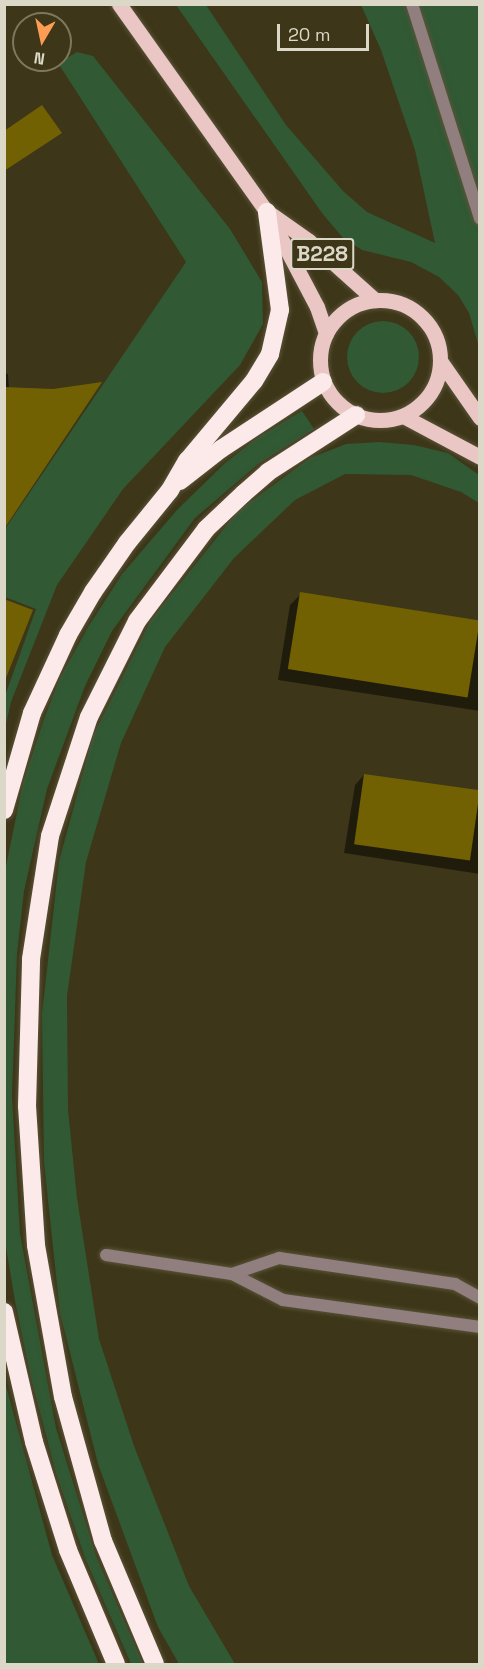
<!DOCTYPE html>
<style>
body{margin:0}
#map{position:relative;width:484px;height:1669px;overflow:hidden;background:#3d3618;font-family:"Space Grotesk",sans-serif}
div>[style]{position:absolute}
.green>*{inset:0;background:#305934}
.round{border-radius:50%}
.shadow>*{inset:0;background:#0007}
.building>*{inset:0;background:#716102;transform-origin:0 0}
.roads{filter:drop-shadow(0 0 2px #5a5338) drop-shadow(0 0 2px #5a5338)}
.lane>*{height:12px;margin:-6px;padding:0 6px;transform-origin:6px;border-radius:6px;background:#907f7e}
.primary>*{height:15px;margin:-7.5px;padding:0 7.5px;transform-origin:7.5px;border-radius:7.5px;background:#eac7c5}
.primary>.ring{margin:-7.5px;padding:0;box-sizing:content-box;background:none;border:15px solid #eac7c5;border-radius:50%}
.highway>*{height:18px;margin:-9px;padding:0 9px;transform-origin:9px;border-radius:9px;background:#fbeae9}
span{translate:-50% -50%;white-space:nowrap;text-align:center;line-height:1.15;-webkit-text-stroke:6px #3d3618;paint-order:stroke}
.shield-label span{padding:2px 4px;background:#3d3618;border:2px solid;border-radius:4px;-webkit-text-stroke-width:0}
.shield-label{font-size:21px;color:#dcd8c7;font-weight:700}
.frame{position:absolute;inset:0;border:6px solid #dcd8c7;pointer-events:none}
.north{position:absolute;left:12px;top:12px;width:60px;height:60px;box-sizing:border-box;background:#3d3618;border:2px solid #7d775e;border-radius:50%;rotate:189deg;font-size:16px;font-weight:700;line-height:24px;text-align:center;color:#dcd8c7}
.north::after{content:'';display:block;margin:auto;width:21px;height:27px;background:#fc9d53;clip-path:polygon(50% 0,100% 100%,50% 72%,0 100%)}
.scale{position:absolute;left:277px;top:24px;width:92px;height:27px;box-sizing:border-box;border:3px solid #dcd8c7;border-top:0;padding-left:8px;font-size:18px;line-height:21px;white-space:nowrap;color:#dcd8c7;-webkit-text-stroke:4px #3d3618;paint-order:stroke}
</style>
<div id="map">
<div class="green">
<div style="clip-path:polygon(176px 5px,206px 5px,286px 125px,343px 191px,367px 212px,435px 243px,415px 150px,381px 50px,361px 5px,479px 5px,479px 347px,469px 313px,458px 295px,439px 277px,411px 262px,362px 250px,343px 238px,322px 213px)"></div>
<div style="clip-path:polygon(77px 52px,93px 56px,230px 229px,262px 282px,263px 324px,240px 365px,123px 489px,57px 585px,11px 702px,5px 728px,5px 696px,36px 609px,5px 597px,5px 529px,186px 262px,58px 63px)"></div>
<div class="round" style="left:347px;top:321px;width:72px;height:72px"></div>
<div style="clip-path:polygon(302px 411px,314px 429px,258px 464px,195px 518px,112px 631px,85px 686px,47px 789px,24px 891px,17px 954px,12px 1096px,20px 1234px,56px 1428px,96px 1556px,143px 1664px,131px 1664px,85px 1558px,56px 1473px,31px 1378px,15px 1301px,4px 1235px,5px 871px,23px 783px,44px 719px,60px 678px,88px 627px,122px 574px,177px 510px,225px 463px,260px 436px)"></div>
<div style="clip-path:polygon(379px 442px,414px 445px,448px 453px,479px 475px,479px 503px,461px 492px,411px 475px,345px 474px,295px 500px,234px 558px,165px 647px,121px 743px,86px 862px,67px 996px,68px 1110px,77px 1198px,99px 1339px,134px 1446px,189px 1586px,235px 1664px,179px 1664px,158px 1627px,98px 1464px,60px 1313px,44px 1162px,42px 1014px,59px 861px,93px 736px,151px 620px,238px 511px,310px 458px,346px 444px)"></div>
<div style="clip-path:polygon(5px 1382px,52px 1555px,99px 1664px,5px 1664px)"></div>
</div>
<div class="shadow">
<div style="clip-path:polygon(4px 373px,8px 374px,9px 389px,4px 526px)"></div>
<div style="clip-path:polygon(301px 594px,480px 621px,480px 711px,278px 680px,290px 605px)"></div>
<div style="clip-path:polygon(364px 775px,480px 793px,480px 874px,344px 853px,355px 785px)"></div>
</div>
<div class="building">
<div style="clip-path:polygon(42px 105px,62px 133px,4px 171px,4px 131px)"></div>
<div style="clip-path:polygon(102px 382px,4px 529px,4px 387px,53px 389px)"></div>
<div style="left:300px;top:592px;width:182px;height:78px;rotate:9deg"></div>
<div style="clip-path:polygon(4px 599px,33px 610px,6px 678px,4px 677px)"></div>
<div style="left:364px;top:774px;width:117px;height:71px;rotate:8deg"></div>
</div>
<div class="roads">
<div class="lane">
<div style="left:412px;top:4px;width:225px;rotate:72.4deg"></div>
<div style="left:106px;top:1255px;width:127px;rotate:8.6deg"></div>
<div style="left:232px;top:1274px;width:57px;rotate:27deg"></div>
<div style="left:283px;top:1300px;width:199px;rotate:7.8deg"></div>
<div style="left:232px;top:1274px;width:50px;rotate:-18.8deg"></div>
<div style="left:279px;top:1258px;width:178px;rotate:8.4deg"></div>
<div style="left:455px;top:1284px;width:29px;rotate:29deg"></div>
</div>
<div class="primary">
<div style="left:119px;top:4px;width:255px;rotate:54.6deg"></div>
<div style="left:267px;top:212px;width:107px;rotate:62.2deg"></div>
<div style="left:317px;top:307px;width:28px;rotate:71deg"></div>
<div style="left:268px;top:212px;width:50px;rotate:35.3deg"></div>
<div style="left:309px;top:241px;width:89px;rotate:41.8deg"></div>
<div class="ring" style="left:320px;top:300px;width:105px;height:105px"></div>
<div style="left:441px;top:362px;width:68px;rotate:55.1deg"></div>
<div style="left:403px;top:416px;width:87px;rotate:28deg"></div>
</div>
<div class="highway">
<div style="left:180px;top:481px;width:52px;rotate:-38deg"></div>
<div style="left:221px;top:449px;width:122px;rotate:-33.3deg"></div>
<div style="left:4px;top:810px;width:101px;rotate:-73.9deg"></div>
<div style="left:32px;top:713px;width:86px;rotate:-65.2deg"></div>
<div style="left:68px;top:635px;width:50px;rotate:-59.8deg"></div>
<div style="left:93px;top:592px;width:60px;rotate:-55.2deg"></div>
<div style="left:127px;top:543px;width:68px;rotate:-50.9deg"></div>
<div style="left:170px;top:490px;width:34px;rotate:-60deg"></div>
<div style="left:187px;top:461px;width:104px;rotate:-50.1deg"></div>
<div style="left:254px;top:381px;width:31px;rotate:-59deg"></div>
<div style="left:270px;top:354px;width:45px;rotate:-77.2deg"></div>
<div style="left:280px;top:310px;width:99px;rotate:-97.6deg"></div>
<div style="left:4px;top:1312px;width:133px;rotate:77deg"></div>
<div style="left:34px;top:1442px;width:113px;rotate:72.5deg"></div>
<div style="left:68px;top:1550px;width:124px;rotate:67.2deg"></div>
<div style="left:155px;top:1664px;width:134px;rotate:-112.9deg"></div>
<div style="left:103px;top:1541px;width:149px;rotate:-105.5deg"></div>
<div style="left:63px;top:1397px;width:154px;rotate:-100.1deg"></div>
<div style="left:36px;top:1245px;width:139px;rotate:-93.7deg"></div>
<div style="left:27px;top:1106px;width:147px;rotate:-88.4deg"></div>
<div style="left:31px;top:959px;width:124px;rotate:-81.2deg"></div>
<div style="left:50px;top:836px;width:125px;rotate:-71.9deg"></div>
<div style="left:89px;top:717px;width:107px;rotate:-63.4deg"></div>
<div style="left:137px;top:621px;width:115px;rotate:-53.1deg"></div>
<div style="left:206px;top:529px;width:51px;rotate:-43.4deg"></div>
<div style="left:243px;top:494px;width:33px;rotate:-41deg"></div>
<div style="left:268px;top:472px;width:105px;rotate:-32.9deg"></div>
</div>
</div>
<div class="shield-label">
<span style="left:322px;top:254px">B228</span>
</div>
<div class="frame"></div>
<div class="north">N</div>
<div class="scale">20 m</div>
</div>
